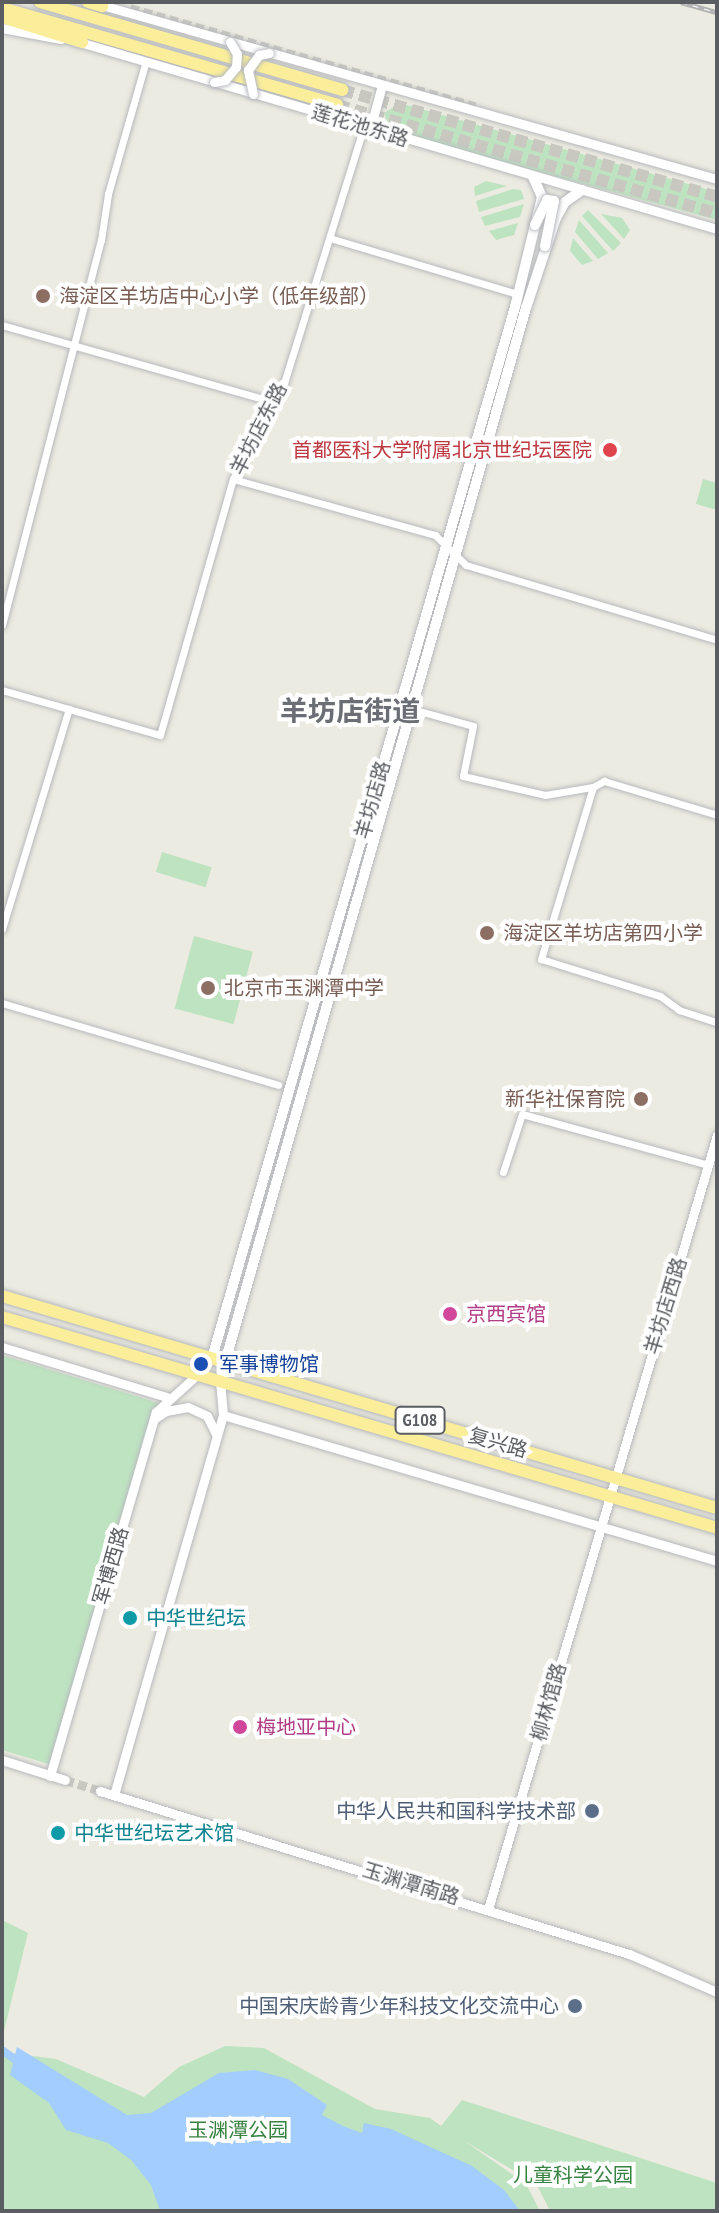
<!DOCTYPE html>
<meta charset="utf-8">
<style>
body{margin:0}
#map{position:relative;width:719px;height:2213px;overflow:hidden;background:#ecebe1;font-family:"PT Sans Narrow","Noto Sans SC",sans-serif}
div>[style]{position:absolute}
.green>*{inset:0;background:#bee3c1;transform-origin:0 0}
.water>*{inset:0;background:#a2cdfc}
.canal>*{height:8px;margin:-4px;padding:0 4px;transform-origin:4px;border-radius:4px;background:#a2cdfc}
.tertiary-tunnel>*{height:9px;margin-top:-4.5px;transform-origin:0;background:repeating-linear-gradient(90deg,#c8c8c1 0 9px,transparent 0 13.5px)}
.trunk-tunnel>*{height:12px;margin-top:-6px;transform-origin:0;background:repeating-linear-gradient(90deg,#c8c8c1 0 12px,transparent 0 18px)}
.roads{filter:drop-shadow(0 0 2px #b7b9bd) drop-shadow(0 0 2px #b7b9bd)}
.minor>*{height:7px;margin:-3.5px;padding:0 3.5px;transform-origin:3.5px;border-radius:3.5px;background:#fff}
.tertiary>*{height:9px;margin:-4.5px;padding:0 4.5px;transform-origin:4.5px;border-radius:4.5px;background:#fff}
.secondary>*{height:10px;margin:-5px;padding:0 5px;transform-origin:5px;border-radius:5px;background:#fff}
.trunk>*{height:12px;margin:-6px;padding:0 6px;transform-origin:6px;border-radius:6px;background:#faee9a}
.rail>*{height:5px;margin-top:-2.5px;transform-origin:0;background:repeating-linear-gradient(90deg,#fff 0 6px,#b2b3b3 0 12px);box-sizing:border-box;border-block:2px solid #b2b3b3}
.bridges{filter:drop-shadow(0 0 2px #b7b9bd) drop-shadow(0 0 2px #b7b9bd)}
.tertiary-bridge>*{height:9px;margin:-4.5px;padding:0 4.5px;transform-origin:4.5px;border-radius:4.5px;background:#fff}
.secondary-bridge>*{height:10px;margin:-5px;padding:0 5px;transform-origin:5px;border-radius:5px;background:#fff}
.dots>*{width:22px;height:22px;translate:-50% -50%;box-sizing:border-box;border:4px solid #fff;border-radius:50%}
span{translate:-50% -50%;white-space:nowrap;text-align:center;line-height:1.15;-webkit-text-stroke:8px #fff;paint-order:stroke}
.shield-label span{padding:2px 6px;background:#fff;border:2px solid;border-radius:6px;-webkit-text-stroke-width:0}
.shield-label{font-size:18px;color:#5a5d62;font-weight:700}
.street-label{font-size:20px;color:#5a5d62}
.education-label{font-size:20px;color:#785e54}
.left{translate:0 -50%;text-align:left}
.right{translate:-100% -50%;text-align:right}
.health-label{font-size:20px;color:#be3a42}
.hotel-label{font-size:20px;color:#b23c85}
.transit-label{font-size:20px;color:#164399}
.culture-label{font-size:20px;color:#0d838f}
.service-label{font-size:20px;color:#4e5e75}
.park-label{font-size:20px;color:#388341}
.district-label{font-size:28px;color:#6b6e74;font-weight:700}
.frame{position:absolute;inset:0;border:4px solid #5a5d62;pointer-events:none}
</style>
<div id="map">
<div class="green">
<div style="clip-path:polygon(400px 103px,717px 192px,717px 220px,391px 132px,384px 113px)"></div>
<div style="clip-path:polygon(486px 181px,507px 186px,475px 196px,474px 187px)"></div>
<div style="clip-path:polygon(513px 189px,521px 190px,524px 199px,479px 212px,476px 201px)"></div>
<div style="clip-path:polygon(524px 204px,520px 217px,485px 226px,481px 217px)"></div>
<div style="clip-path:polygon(588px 210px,621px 243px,613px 251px,582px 216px)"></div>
<div style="clip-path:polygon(601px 214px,622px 218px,630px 230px,624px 239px)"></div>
<div style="clip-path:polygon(579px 220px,608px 253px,598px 259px,575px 232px)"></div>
<div style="clip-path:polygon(518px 223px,514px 235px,496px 240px,489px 231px)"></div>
<div style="clip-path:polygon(573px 238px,593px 261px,582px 265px,570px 251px)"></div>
<div style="clip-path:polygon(703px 479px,717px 483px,717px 510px,696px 504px)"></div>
<div style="left:162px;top:852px;width:52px;height:21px;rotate:17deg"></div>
<div style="left:194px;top:936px;width:61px;height:75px;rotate:15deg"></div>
<div style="clip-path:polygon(2px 1355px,159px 1403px,49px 1764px,2px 1750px)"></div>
<div style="clip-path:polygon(2px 1920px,28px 1933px,4px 2031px,2px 2030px)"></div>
<div style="clip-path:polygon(225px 2046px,264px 2048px,375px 2109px,430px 2118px,441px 2126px,462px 2100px,717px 2183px,717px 2211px,550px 2211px,537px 2185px,463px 2140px,526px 2184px,540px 2211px,2px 2211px,2px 2052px,56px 2059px,144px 2097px,179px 2067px)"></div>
</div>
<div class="water">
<div style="clip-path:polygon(17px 2047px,127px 2115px,151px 2113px,219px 2073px,255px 2070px,288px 2079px,327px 2105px,322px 2115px,343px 2126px,362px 2133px,364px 2123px,391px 2129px,472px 2166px,504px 2190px,520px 2211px,160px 2211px,151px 2185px,131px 2160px,108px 2143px,66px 2130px,49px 2103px,10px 2075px)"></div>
</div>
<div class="canal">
<div style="left:2px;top:2050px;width:26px;rotate:36deg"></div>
</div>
<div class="tertiary-tunnel">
<div style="left:130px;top:8px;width:359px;rotate:15.9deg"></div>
<div style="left:65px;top:1780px;width:37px;rotate:17deg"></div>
</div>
<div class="trunk-tunnel">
<div style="left:342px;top:90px;width:390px;rotate:15.9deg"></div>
<div style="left:337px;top:105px;width:395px;rotate:15.9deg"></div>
</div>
<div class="roads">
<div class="minor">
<div style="left:333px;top:239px;width:192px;rotate:16.6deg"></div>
<div style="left:2px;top:325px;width:284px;rotate:15.8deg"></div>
<div style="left:233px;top:479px;width:210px;rotate:15.5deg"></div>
<div style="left:435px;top:535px;width:43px;rotate:44.1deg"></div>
<div style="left:466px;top:565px;width:262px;rotate:16.6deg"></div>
<div style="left:2px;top:625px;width:398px;rotate:-75.6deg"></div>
<div style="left:101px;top:240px;width:47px;rotate:-81.3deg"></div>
<div style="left:108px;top:194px;width:138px;rotate:-74.1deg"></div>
<div style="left:2px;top:690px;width:164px;rotate:15.9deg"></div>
<div style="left:160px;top:735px;width:266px;rotate:-74.1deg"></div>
<div style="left:233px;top:479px;width:109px;rotate:-62deg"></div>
<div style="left:284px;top:383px;width:269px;rotate:-72.7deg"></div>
<div style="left:412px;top:709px;width:63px;rotate:15.6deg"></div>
<div style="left:473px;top:726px;width:51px;rotate:101.3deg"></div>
<div style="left:463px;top:776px;width:84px;rotate:13deg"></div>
<div style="left:545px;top:795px;width:49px;rotate:-9.5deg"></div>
<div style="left:593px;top:787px;width:180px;rotate:106.8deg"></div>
<div style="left:541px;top:959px;width:125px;rotate:17.3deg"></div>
<div style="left:660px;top:996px;width:24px;rotate:36deg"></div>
<div style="left:679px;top:1010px;width:40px;rotate:18deg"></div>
<div style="left:593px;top:787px;width:13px;rotate:-29deg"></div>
<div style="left:604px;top:781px;width:118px;rotate:16.7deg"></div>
<div style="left:2px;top:929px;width:230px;rotate:-73.1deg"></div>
<div style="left:2px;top:1003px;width:288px;rotate:16.5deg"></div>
<div style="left:503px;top:1172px;width:61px;rotate:-71.9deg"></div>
<div style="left:522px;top:1114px;width:193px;rotate:15.3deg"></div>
</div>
<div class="tertiary">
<div style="left:98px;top:4px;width:643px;rotate:15.79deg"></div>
<div style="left:2px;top:28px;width:60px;rotate:10.6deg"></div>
<div style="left:76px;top:41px;width:668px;rotate:16.35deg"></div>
<div style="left:370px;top:129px;width:46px;rotate:-74.7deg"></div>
<div style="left:2px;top:1347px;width:172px;rotate:16.9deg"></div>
<div style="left:223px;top:1415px;width:515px;rotate:16.46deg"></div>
<div style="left:154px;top:1419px;width:14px;rotate:-34deg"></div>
<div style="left:166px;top:1411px;width:22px;rotate:-10deg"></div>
<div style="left:188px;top:1407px;width:21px;rotate:25deg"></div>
<div style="left:207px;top:1416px;width:22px;rotate:63deg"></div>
<div style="left:2px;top:1760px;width:66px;rotate:17.6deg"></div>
<div style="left:50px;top:1776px;width:379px;rotate:-73.8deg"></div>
<div style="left:156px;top:1412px;width:58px;rotate:-42.2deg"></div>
<div style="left:100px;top:1791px;width:554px;rotate:17.13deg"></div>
<div style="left:629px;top:1954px;width:96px;rotate:23.4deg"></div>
<div style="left:114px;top:1795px;width:395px;rotate:-74deg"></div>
<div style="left:223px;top:1415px;width:35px;rotate:-95deg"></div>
<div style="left:488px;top:1909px;width:807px;rotate:-73.52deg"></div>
</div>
<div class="secondary">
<div style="left:199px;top:1373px;width:20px;rotate:-49deg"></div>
<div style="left:212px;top:1358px;width:1094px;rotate:-73.92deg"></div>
<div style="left:515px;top:307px;width:113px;rotate:-76.2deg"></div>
<div style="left:542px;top:197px;width:22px;rotate:-114deg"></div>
<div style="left:220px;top:1380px;width:1115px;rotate:-74.07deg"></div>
<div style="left:526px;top:308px;width:95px;rotate:-71.6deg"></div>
<div style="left:556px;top:218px;width:18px;rotate:-61deg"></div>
<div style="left:565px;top:202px;width:21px;rotate:-35deg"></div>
</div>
<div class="trunk">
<div style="left:40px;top:2px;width:315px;rotate:16.2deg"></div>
<div style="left:88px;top:2px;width:15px;rotate:16deg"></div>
<div style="left:2px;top:8px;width:349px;rotate:16.1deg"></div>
<div style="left:2px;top:17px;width:84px;rotate:17.4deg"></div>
<div style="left:2px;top:1296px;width:746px;rotate:16.52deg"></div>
<div style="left:2px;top:1317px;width:745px;rotate:16.44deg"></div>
</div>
</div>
<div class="rail">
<div style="left:681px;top:2px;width:37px;rotate:16deg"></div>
</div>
<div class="bridges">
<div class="tertiary-bridge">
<div style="left:214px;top:82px;width:11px;rotate:-10deg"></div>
<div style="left:225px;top:80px;width:17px;rotate:-50deg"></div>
<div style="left:236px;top:67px;width:13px;rotate:-86deg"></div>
<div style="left:237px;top:54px;width:14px;rotate:-120deg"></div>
<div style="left:253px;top:94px;width:25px;rotate:-102deg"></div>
<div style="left:248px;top:70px;width:19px;rotate:-54deg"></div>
<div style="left:259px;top:55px;width:10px;rotate:-11deg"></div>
</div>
<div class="secondary-bridge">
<div style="left:535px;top:225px;width:28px;rotate:-64deg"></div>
<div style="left:547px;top:200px;width:7px;rotate:8deg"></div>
<div style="left:554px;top:201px;width:46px;rotate:101.3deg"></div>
</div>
</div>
<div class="dots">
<div style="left:43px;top:296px;background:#8d6e63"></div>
<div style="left:610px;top:450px;background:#e0444e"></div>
<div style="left:487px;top:933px;background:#8d6e63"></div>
<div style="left:208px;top:988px;background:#8d6e63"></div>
<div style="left:641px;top:1099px;background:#8d6e63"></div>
<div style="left:450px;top:1314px;background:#d1479c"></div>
<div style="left:201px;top:1364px;background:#1a4fb4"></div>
<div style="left:130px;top:1618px;background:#0f9aa8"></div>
<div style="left:240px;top:1727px;background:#d1479c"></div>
<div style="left:592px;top:1811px;background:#5c6f8a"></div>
<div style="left:58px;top:1833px;background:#0f9aa8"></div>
<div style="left:575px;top:2006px;background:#5c6f8a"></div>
</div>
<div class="shield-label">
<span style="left:420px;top:1420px">G108</span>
</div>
<div class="street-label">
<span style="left:360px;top:126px;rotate:17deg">莲花池东路</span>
<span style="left:259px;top:429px;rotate:-63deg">羊坊店东路</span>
<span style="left:373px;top:800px;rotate:-74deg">羊坊店路</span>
<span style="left:666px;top:1306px;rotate:-73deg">羊坊店西路</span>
<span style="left:498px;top:1443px;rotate:16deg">复兴路</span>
<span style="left:111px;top:1566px;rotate:-74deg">军博西路</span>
<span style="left:549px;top:1702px;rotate:-74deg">柳林馆路</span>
<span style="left:411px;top:1884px;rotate:17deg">玉渊潭南路</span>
</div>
<div class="education-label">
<span class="left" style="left:59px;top:296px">海淀区羊坊店中心小学（低年级部）</span>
<span class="left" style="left:503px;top:933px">海淀区羊坊店第四小学</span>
<span class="left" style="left:224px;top:988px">北京市玉渊潭中学</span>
<span class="right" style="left:625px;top:1099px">新华社保育院</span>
</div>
<div class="health-label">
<span class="right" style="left:592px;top:450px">首都医科大学附属北京世纪坛医院</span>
</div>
<div class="hotel-label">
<span class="left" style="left:466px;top:1314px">京西宾馆</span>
<span class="left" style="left:256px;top:1727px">梅地亚中心</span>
</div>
<div class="transit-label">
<span class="left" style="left:219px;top:1364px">军事博物馆</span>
</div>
<div class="culture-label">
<span class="left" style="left:146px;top:1618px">中华世纪坛</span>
<span class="left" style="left:74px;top:1833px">中华世纪坛艺术馆</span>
</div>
<div class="service-label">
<span class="right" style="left:576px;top:1811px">中华人民共和国科学技术部</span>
<span class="right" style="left:559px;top:2006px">中国宋庆龄青少年科技文化交流中心</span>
</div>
<div class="park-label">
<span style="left:238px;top:2130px">玉渊潭公园</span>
<span style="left:573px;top:2175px">儿童科学公园</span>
</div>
<div class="district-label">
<span style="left:350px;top:711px">羊坊店街道</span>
</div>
<div class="frame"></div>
</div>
